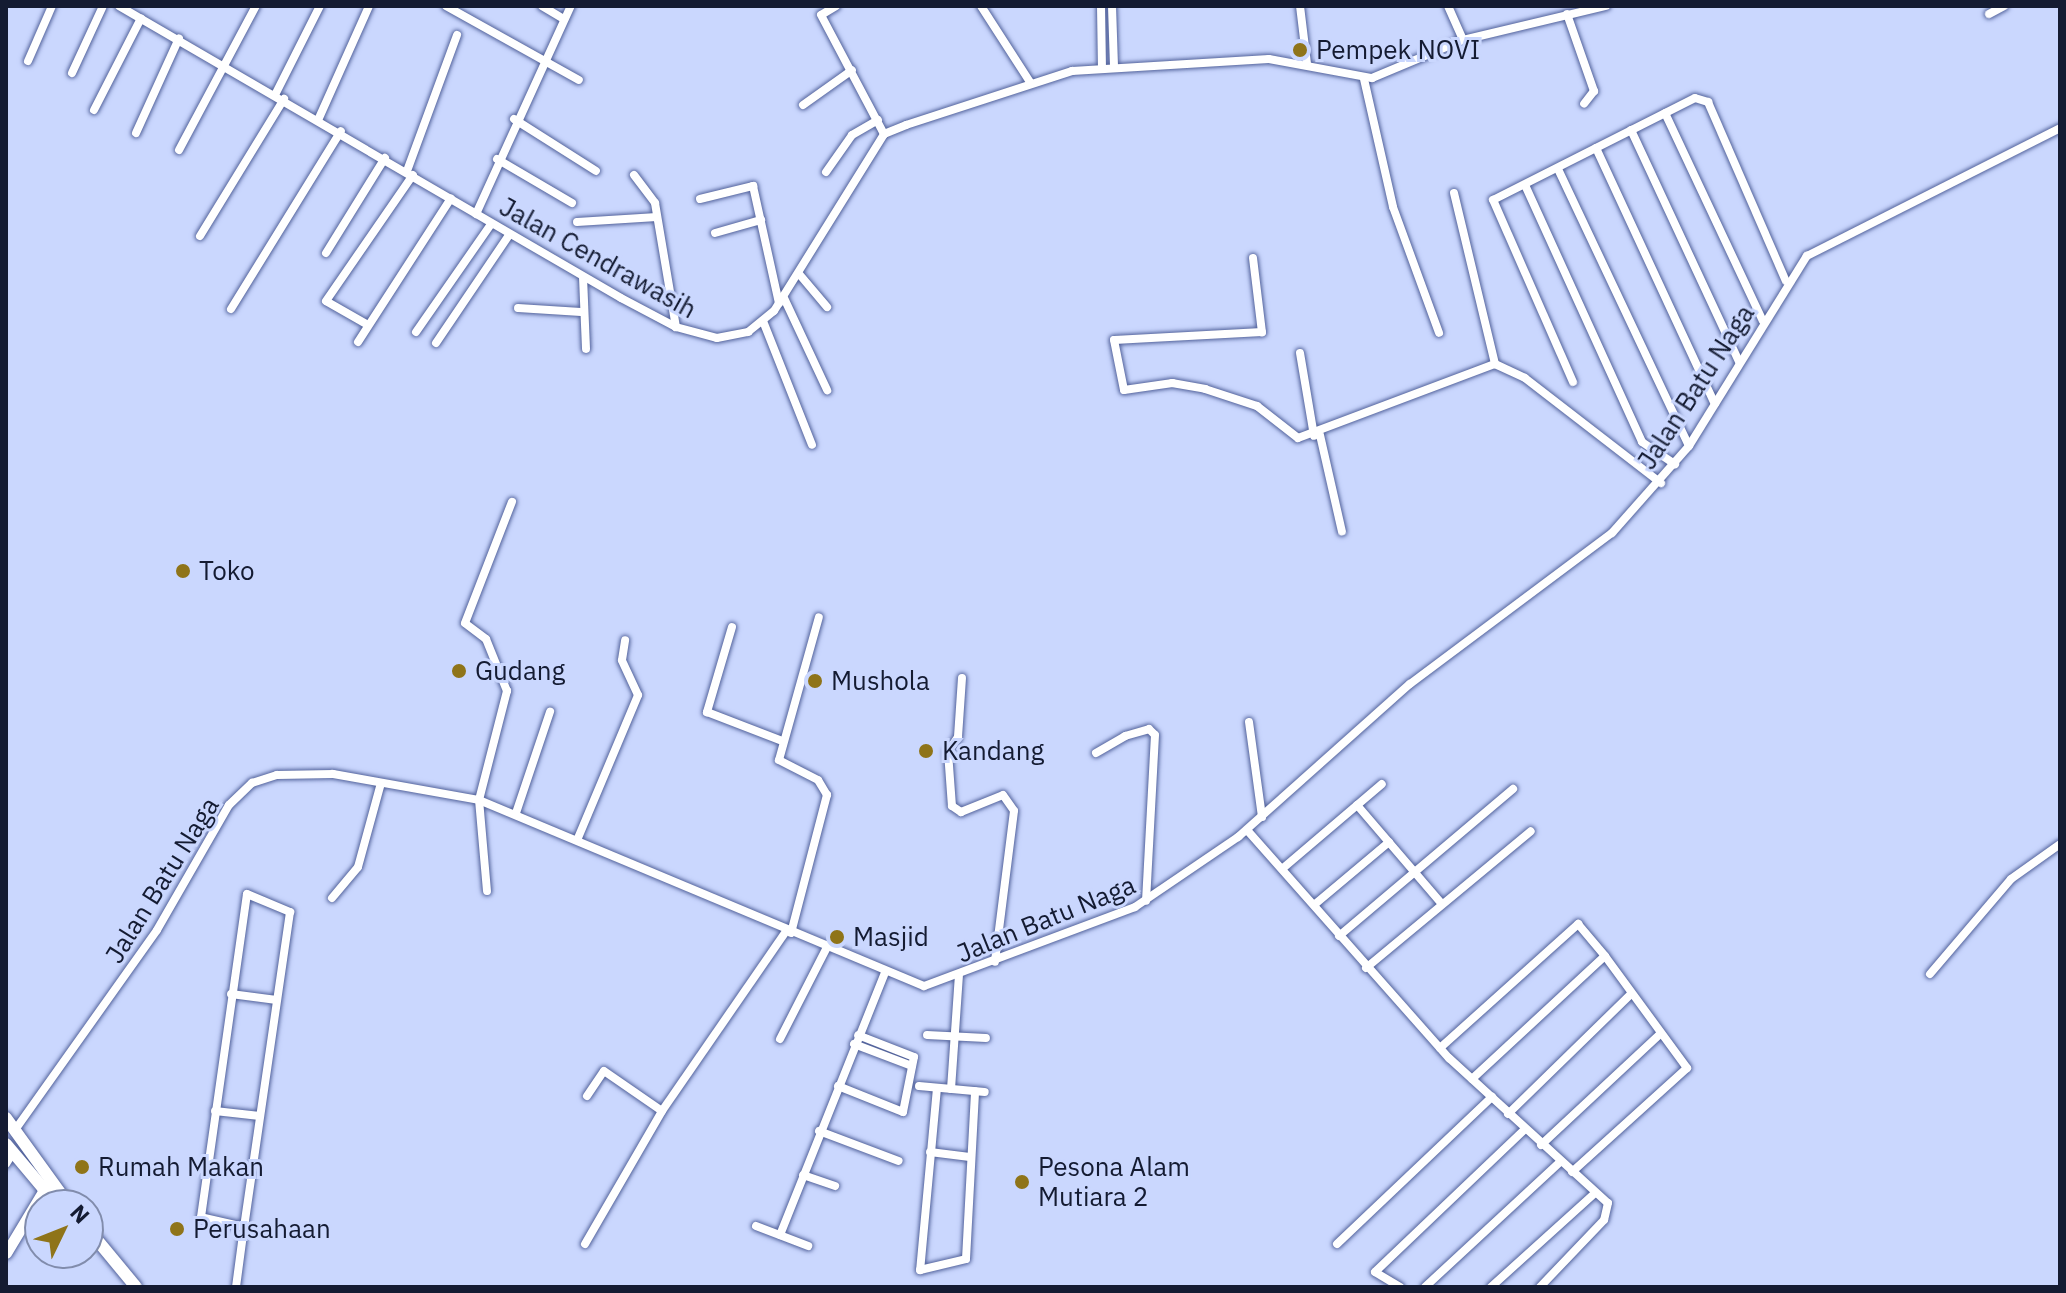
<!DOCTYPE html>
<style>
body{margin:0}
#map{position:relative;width:2066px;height:1293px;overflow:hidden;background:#cad7fe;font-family:"IBM Plex Sans",sans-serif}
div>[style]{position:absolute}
.roads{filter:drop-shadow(0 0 2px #52629b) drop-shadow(0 0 2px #52629b)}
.minor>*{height:8px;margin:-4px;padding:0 4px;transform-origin:4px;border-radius:4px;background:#fff}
.major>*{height:11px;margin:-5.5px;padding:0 5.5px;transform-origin:5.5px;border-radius:5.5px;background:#fff}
.highway>*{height:12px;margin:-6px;padding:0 6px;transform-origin:6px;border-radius:6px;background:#fff}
.dots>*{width:22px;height:22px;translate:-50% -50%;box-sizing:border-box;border:4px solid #cad7fe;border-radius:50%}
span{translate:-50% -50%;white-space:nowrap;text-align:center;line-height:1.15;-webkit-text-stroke:6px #cad7fe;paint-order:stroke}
.poi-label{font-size:26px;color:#141b32}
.left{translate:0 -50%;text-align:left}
.street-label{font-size:26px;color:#141b32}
.frame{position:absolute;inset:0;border:8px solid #141b32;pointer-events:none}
.north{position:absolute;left:24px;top:1189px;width:80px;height:80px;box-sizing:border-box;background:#cad7fe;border:2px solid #818cac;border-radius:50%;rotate:47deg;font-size:22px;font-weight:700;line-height:32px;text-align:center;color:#141b32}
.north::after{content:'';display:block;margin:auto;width:28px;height:36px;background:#8f7419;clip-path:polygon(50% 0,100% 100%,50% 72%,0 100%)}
</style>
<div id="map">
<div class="roads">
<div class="minor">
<div style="left:119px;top:6px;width:581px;rotate:30.19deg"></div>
<div style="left:621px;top:298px;width:62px;rotate:27.8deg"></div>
<div style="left:676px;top:327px;width:42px;rotate:15deg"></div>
<div style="left:717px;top:338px;width:32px;rotate:-11deg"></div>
<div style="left:748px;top:332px;width:33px;rotate:-39deg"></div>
<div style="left:774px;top:311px;width:208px;rotate:-58.1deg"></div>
<div style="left:884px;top:134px;width:24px;rotate:-22deg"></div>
<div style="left:906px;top:125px;width:175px;rotate:-18deg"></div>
<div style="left:1072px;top:71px;width:197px;rotate:-3.5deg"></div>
<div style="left:1269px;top:59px;width:105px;rotate:10.5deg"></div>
<div style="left:1372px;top:78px;width:99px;rotate:-22.7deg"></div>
<div style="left:1463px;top:40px;width:147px;rotate:-13.4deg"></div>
<div style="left:446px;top:6px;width:152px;rotate:29.1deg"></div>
<div style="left:542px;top:6px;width:26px;rotate:31deg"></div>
<div style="left:836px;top:6px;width:17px;rotate:149deg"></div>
<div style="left:821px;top:15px;width:135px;rotate:62.1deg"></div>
<div style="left:981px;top:6px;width:90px;rotate:57.2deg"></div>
<div style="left:1101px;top:6px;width:63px;rotate:89.1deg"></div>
<div style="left:1112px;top:6px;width:61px;rotate:88.1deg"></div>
<div style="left:1300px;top:6px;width:58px;rotate:83.1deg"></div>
<div style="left:1448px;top:6px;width:37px;rotate:66deg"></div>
<div style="left:1567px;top:14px;width:82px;rotate:70.7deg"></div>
<div style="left:1594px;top:91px;width:16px;rotate:128deg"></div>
<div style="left:1989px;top:14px;width:17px;rotate:-28deg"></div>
<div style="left:28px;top:61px;width:60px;rotate:-66.4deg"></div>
<div style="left:72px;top:73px;width:74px;rotate:-65.2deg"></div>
<div style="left:1364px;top:79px;width:131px;rotate:77.2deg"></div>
<div style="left:1393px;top:207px;width:134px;rotate:69.9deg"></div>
<div style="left:276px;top:93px;width:97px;rotate:-63.2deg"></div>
<div style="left:803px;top:105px;width:60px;rotate:-35.5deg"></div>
<div style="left:94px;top:110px;width:103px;rotate:-62.9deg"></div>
<div style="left:1665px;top:113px;width:230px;rotate:64.8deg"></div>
<div style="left:319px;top:118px;width:123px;rotate:-65.9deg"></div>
<div style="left:514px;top:119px;width:97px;rotate:32.4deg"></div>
<div style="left:1631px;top:130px;width:256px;rotate:65deg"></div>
<div style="left:136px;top:133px;width:104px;rotate:-65.6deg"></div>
<div style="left:1596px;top:148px;width:282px;rotate:65.1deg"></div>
<div style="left:179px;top:150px;width:163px;rotate:-61.9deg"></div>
<div style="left:497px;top:159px;width:87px;rotate:30.4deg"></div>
<div style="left:1558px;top:169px;width:306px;rotate:64.7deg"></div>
<div style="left:407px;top:171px;width:145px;rotate:-69.8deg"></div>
<div style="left:826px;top:172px;width:45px;rotate:-54.9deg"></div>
<div style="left:852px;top:135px;width:30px;rotate:-30deg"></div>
<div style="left:634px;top:175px;width:35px;rotate:53deg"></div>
<div style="left:655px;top:203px;width:126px;rotate:80.4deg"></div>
<div style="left:1525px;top:185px;width:282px;rotate:65.5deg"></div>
<div style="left:1642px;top:442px;width:40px;rotate:34deg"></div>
<div style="left:1454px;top:193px;width:176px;rotate:76.5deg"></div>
<div style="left:700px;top:199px;width:55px;rotate:-13.8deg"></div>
<div style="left:753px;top:186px;width:120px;rotate:77.5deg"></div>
<div style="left:476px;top:214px;width:229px;rotate:-65.5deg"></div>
<div style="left:577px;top:222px;width:80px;rotate:-3.6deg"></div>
<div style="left:715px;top:233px;width:48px;rotate:-15.8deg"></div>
<div style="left:200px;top:236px;width:161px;rotate:-58.5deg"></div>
<div style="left:326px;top:253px;width:112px;rotate:-58.2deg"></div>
<div style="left:1253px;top:258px;width:75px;rotate:83.1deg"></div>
<div style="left:1262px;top:332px;width:148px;rotate:176.9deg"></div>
<div style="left:1114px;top:340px;width:51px;rotate:78.7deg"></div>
<div style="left:1124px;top:390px;width:49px;rotate:-8.3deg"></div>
<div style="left:1172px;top:383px;width:34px;rotate:10deg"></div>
<div style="left:1205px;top:389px;width:55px;rotate:18.1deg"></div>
<div style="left:1257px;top:406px;width:52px;rotate:38deg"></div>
<div style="left:1298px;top:438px;width:210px;rotate:-20.6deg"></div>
<div style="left:1495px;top:364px;width:33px;rotate:25deg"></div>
<div style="left:1525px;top:378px;width:172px;rotate:37.7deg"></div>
<div style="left:800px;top:275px;width:42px;rotate:49.8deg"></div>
<div style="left:583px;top:277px;width:72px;rotate:87.6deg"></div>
<div style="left:784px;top:298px;width:102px;rotate:64.9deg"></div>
<div style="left:518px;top:308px;width:63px;rotate:3.6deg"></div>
<div style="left:231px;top:309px;width:209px;rotate:-58.3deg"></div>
<div style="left:763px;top:321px;width:133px;rotate:68.4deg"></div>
<div style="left:368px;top:325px;width:48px;rotate:-150.3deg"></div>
<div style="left:326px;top:301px;width:153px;rotate:-55.4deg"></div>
<div style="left:416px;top:332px;width:131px;rotate:-55.2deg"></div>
<div style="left:358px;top:342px;width:171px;rotate:-57.1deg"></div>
<div style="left:436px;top:343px;width:130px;rotate:-55.9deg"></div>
<div style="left:1300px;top:353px;width:84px;rotate:80.4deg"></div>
<div style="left:1573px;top:382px;width:199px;rotate:-113.7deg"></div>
<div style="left:1493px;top:200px;width:226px;rotate:-26.8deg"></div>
<div style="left:1695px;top:98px;width:14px;rotate:17deg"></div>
<div style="left:1708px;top:102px;width:195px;rotate:66.5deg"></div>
<div style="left:1320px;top:435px;width:99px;rotate:77.2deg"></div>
<div style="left:732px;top:627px;width:89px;rotate:106.4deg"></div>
<div style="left:707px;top:712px;width:80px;rotate:21.1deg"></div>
<div style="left:962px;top:678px;width:59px;rotate:93.9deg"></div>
<div style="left:958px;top:737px;width:18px;rotate:124deg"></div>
<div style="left:948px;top:752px;width:54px;rotate:85.8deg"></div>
<div style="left:952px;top:806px;width:11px;rotate:34deg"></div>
<div style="left:961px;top:812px;width:45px;rotate:-22deg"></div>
<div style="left:1003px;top:795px;width:19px;rotate:55deg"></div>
<div style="left:1014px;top:811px;width:152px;rotate:97.2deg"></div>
<div style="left:1249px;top:722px;width:96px;rotate:82.2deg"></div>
<div style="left:1096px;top:753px;width:34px;rotate:-30deg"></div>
<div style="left:1125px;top:736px;width:25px;rotate:-16deg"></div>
<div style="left:1149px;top:729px;width:8px;rotate:45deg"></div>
<div style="left:1155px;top:735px;width:166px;rotate:93.1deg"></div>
<div style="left:1357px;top:805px;width:130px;rotate:49.4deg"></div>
<div style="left:516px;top:813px;width:107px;rotate:-71.4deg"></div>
<div style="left:1247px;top:830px;width:305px;rotate:48.5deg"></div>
<div style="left:1449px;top:1058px;width:215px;rotate:42.4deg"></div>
<div style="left:1608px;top:1203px;width:17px;rotate:103deg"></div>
<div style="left:1604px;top:1220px;width:93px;rotate:133.7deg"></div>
<div style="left:578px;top:838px;width:155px;rotate:-67.2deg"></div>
<div style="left:638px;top:695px;width:38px;rotate:-115deg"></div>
<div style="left:622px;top:660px;width:20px;rotate:-81deg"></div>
<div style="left:1282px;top:869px;width:131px;rotate:-40.4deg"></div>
<div style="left:487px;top:891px;width:91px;rotate:-95deg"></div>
<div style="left:479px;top:800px;width:113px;rotate:-75.6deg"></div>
<div style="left:507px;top:691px;width:56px;rotate:-112deg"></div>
<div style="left:486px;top:639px;width:26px;rotate:-143deg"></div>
<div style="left:465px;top:623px;width:130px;rotate:-68.8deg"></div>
<div style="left:332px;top:898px;width:40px;rotate:-50deg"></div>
<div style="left:358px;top:867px;width:87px;rotate:-74.7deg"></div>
<div style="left:1314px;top:905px;width:98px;rotate:-40deg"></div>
<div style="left:791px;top:933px;width:143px;rotate:-75.4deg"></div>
<div style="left:827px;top:795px;width:17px;rotate:-121deg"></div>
<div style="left:818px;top:780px;width:44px;rotate:-152.9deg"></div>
<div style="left:779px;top:760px;width:148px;rotate:-74.4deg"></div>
<div style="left:1339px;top:936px;width:228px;rotate:-40.2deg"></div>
<div style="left:1366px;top:968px;width:214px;rotate:-39.7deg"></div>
<div style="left:1930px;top:974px;width:125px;rotate:-49.5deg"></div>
<div style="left:2011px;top:879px;width:60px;rotate:-35.5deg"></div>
<div style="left:231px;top:994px;width:46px;rotate:7.4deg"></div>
<div style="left:927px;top:1035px;width:59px;rotate:2.9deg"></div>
<div style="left:780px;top:1039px;width:101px;rotate:-62.9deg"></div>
<div style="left:854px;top:1044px;width:62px;rotate:20.8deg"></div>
<div style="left:1440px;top:1048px;width:186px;rotate:-41.9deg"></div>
<div style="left:1578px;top:924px;width:42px;rotate:49.8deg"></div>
<div style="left:1472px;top:1079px;width:181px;rotate:-42.8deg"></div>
<div style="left:1605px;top:956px;width:139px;rotate:53.8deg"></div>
<div style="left:1687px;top:1068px;width:155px;rotate:137.9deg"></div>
<div style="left:838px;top:1086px;width:70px;rotate:21.8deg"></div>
<div style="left:903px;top:1112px;width:56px;rotate:-78.7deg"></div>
<div style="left:914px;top:1057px;width:60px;rotate:-158.6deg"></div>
<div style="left:919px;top:1086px;width:66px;rotate:5.2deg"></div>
<div style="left:937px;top:1088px;width:183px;rotate:95.3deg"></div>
<div style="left:920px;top:1270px;width:47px;rotate:-13.4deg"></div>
<div style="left:966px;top:1259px;width:168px;rotate:-86.9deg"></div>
<div style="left:951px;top:1089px;width:113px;rotate:-86deg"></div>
<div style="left:587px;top:1096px;width:30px;rotate:-56deg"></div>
<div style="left:604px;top:1071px;width:70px;rotate:34.6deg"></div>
<div style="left:215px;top:1111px;width:45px;rotate:6.3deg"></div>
<div style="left:1508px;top:1114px;width:172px;rotate:-44.3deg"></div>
<div style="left:15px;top:1130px;width:245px;rotate:-54.6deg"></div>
<div style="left:157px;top:930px;width:144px;rotate:-60.1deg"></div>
<div style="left:229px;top:805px;width:32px;rotate:-44deg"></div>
<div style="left:252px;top:783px;width:26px;rotate:-18deg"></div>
<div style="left:277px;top:775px;width:56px;rotate:-1deg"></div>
<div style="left:333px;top:774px;width:148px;rotate:10.1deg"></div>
<div style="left:479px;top:800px;width:482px;rotate:22.7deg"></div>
<div style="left:924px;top:986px;width:225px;rotate:-20.5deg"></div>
<div style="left:1135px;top:907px;width:125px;rotate:-34.2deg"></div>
<div style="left:1238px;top:837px;width:230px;rotate:-41.7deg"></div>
<div style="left:1410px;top:684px;width:252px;rotate:-36.8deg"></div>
<div style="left:1612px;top:533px;width:116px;rotate:-48.5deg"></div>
<div style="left:1689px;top:446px;width:224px;rotate:-58.2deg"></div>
<div style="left:1807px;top:256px;width:284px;rotate:-26.8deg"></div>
<div style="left:819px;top:1131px;width:85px;rotate:20.6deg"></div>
<div style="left:1541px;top:1145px;width:163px;rotate:-43deg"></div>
<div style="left:930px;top:1152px;width:40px;rotate:7.1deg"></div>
<div style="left:6px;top:1164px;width:13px;rotate:-58deg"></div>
<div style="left:803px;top:1175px;width:34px;rotate:19deg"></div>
<div style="left:756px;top:1226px;width:56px;rotate:21deg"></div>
<div style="left:780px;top:1235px;width:282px;rotate:-68.2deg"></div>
<div style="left:585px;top:1244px;width:154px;rotate:-59.9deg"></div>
<div style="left:662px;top:1111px;width:219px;rotate:-55.4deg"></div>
<div style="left:1337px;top:1244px;width:214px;rotate:-43.5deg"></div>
<div style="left:236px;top:1287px;width:61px;rotate:-82.4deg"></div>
<div style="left:244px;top:1227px;width:44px;rotate:-166.9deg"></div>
<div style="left:201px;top:1217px;width:326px;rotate:-81.9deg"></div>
<div style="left:247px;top:894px;width:47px;rotate:22.7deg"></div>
<div style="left:290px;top:912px;width:318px;rotate:98.3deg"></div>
<div style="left:1400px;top:1287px;width:29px;rotate:-149deg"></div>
<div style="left:1375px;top:1272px;width:206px;rotate:-43.6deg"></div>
<div style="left:1425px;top:1287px;width:184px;rotate:-42.8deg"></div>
<div style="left:1491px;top:1287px;width:140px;rotate:-42.1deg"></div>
</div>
<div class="major">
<div style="left:6px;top:1253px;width:82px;rotate:-59deg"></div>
</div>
<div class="highway">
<div style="left:6px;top:1118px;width:107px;rotate:54.1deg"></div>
<div style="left:6px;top:1144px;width:57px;rotate:49.9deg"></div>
<div style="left:43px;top:1188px;width:16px;rotate:14deg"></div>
<div style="left:88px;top:1229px;width:75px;rotate:50.4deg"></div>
</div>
</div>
<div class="dots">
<div style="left:1300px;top:50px;background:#8f7419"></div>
<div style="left:183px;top:571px;background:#8f7419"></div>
<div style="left:459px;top:671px;background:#8f7419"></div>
<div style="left:815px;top:681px;background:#8f7419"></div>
<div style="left:926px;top:751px;background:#8f7419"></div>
<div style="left:837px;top:937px;background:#8f7419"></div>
<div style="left:82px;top:1167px;background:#8f7419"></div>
<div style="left:1022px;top:1182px;background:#8f7419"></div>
<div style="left:177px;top:1229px;background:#8f7419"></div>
</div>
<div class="poi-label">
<span class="left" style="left:1316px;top:50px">Pempek NOVI</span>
<span class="left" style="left:199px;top:571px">Toko</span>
<span class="left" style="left:475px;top:671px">Gudang</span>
<span class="left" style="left:831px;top:681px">Mushola</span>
<span class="left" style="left:942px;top:751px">Kandang</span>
<span class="left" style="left:853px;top:937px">Masjid</span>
<span class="left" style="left:98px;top:1167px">Rumah Makan</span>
<span class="left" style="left:1038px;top:1182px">Pesona Alam<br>Mutiara 2</span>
<span class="left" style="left:193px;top:1229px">Perusahaan</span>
</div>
<div class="street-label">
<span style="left:598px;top:258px;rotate:29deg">Jalan Cendrawasih</span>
<span style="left:1696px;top:387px;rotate:-57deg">Jalan Batu Naga</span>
<span style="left:162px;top:880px;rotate:-58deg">Jalan Batu Naga</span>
<span style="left:1046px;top:919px;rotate:-22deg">Jalan Batu Naga</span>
</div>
<div class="frame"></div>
<div class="north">N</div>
</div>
